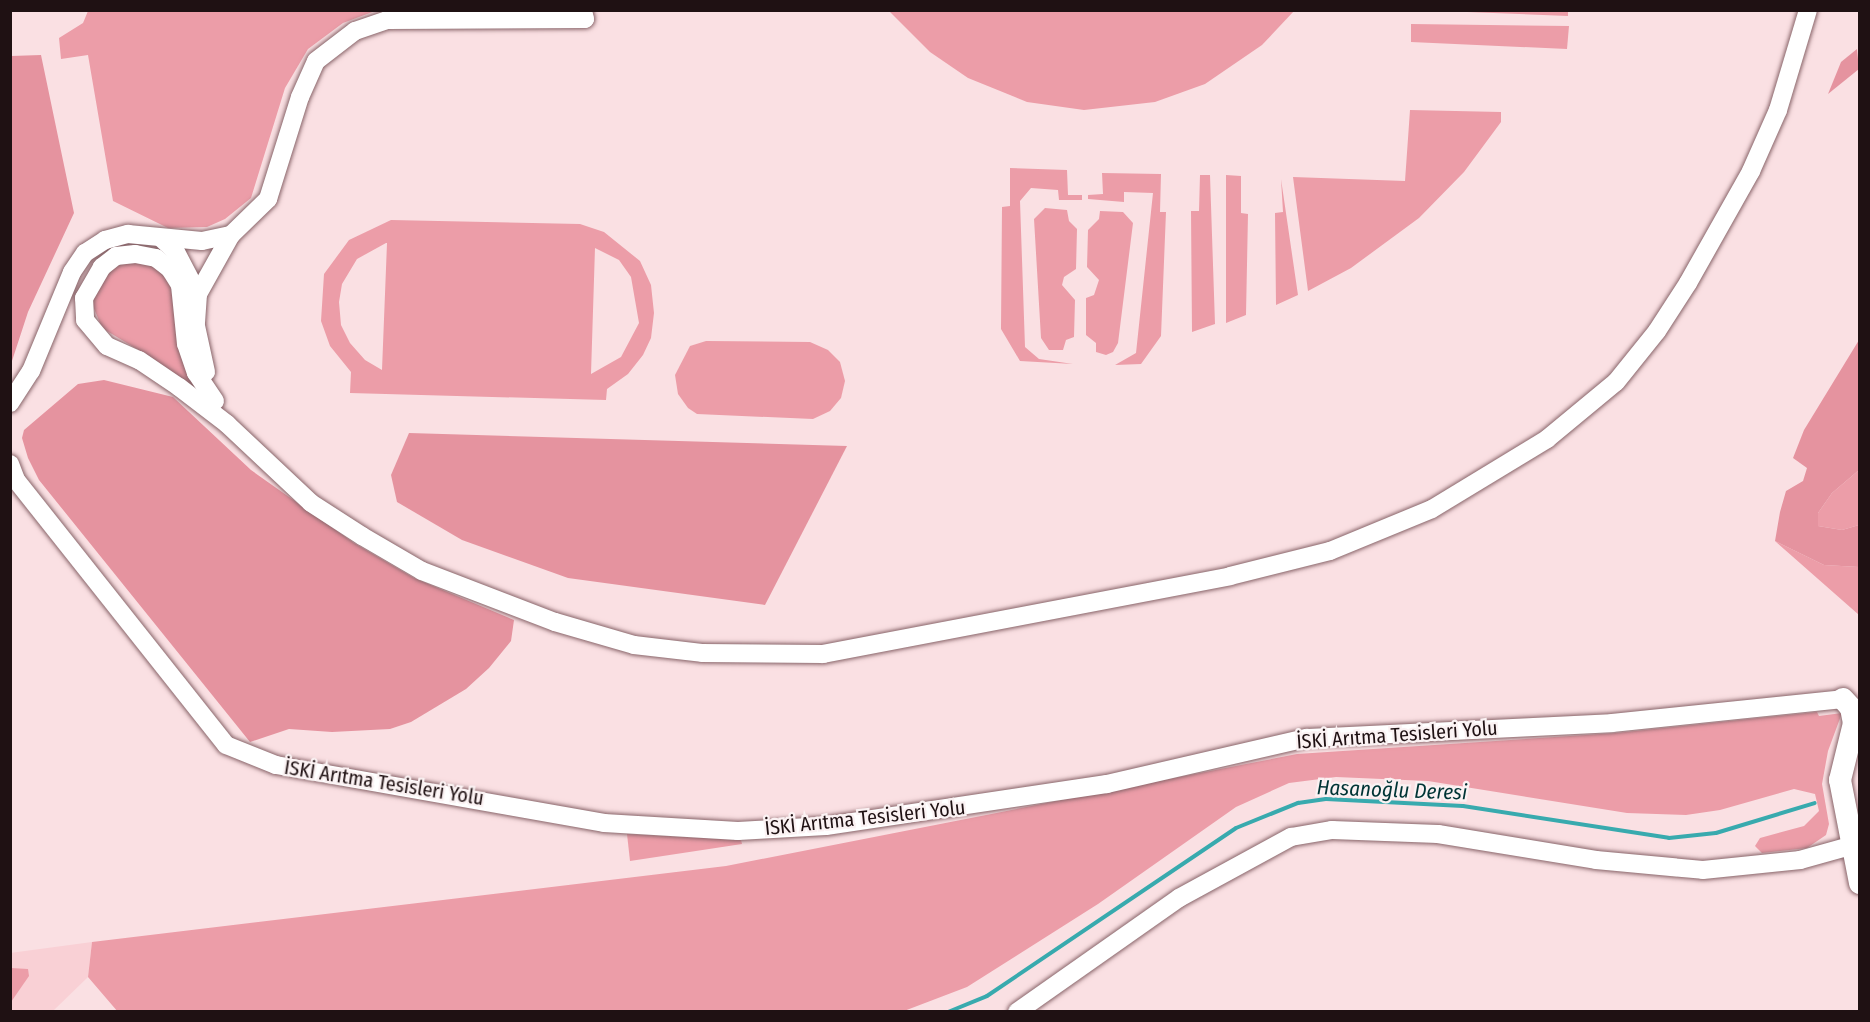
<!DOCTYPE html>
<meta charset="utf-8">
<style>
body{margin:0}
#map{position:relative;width:1870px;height:1022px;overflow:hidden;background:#fae0e3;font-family:"Fira Sans Condensed",sans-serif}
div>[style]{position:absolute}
.built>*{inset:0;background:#f9d0d5}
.green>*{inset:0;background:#ec9da8}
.forest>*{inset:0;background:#e5939f}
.stream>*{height:4px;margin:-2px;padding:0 2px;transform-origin:2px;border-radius:2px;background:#38aaae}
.roads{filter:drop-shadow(0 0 2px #886469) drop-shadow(0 0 2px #886469)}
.minor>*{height:18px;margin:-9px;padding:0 9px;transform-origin:9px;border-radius:9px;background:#fff}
.major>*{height:22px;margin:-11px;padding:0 11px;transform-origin:11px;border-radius:11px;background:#fff}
span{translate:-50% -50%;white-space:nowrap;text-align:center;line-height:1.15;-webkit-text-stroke:4.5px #fbf2f3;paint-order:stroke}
.street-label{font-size:20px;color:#1f1113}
.water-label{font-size:21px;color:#003435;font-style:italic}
.frame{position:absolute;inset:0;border:12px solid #1f1113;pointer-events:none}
</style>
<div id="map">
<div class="built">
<div style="clip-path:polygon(92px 942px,88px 977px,53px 1011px,11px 1011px,10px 953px)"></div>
</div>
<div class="green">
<div style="clip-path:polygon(88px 11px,88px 10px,375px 11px,343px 23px,308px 49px,285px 88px,251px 198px,225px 219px,207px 227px,168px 228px,113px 201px,88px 55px,61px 59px,59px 38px,83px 23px)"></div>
<div style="clip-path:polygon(889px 11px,1294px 11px,1262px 45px,1205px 84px,1155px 102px,1084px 110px,1027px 102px,968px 78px,930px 52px)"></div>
<div style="clip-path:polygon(1441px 11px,1568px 10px,1568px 16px)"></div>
<div style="clip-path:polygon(1411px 24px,1569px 26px,1567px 49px,1411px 42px)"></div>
<div style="clip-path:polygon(1410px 110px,1501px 112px,1501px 122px,1464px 172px,1419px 218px,1351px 268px,1308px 291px,1293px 177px,1405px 181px)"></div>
<div style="clip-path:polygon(1010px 168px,1067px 170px,1068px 195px,1082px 195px,1082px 200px,1059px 200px,1058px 190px,1031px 188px,1020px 201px,1025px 347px,1039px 359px,1073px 364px,1020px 361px,1001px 329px,1002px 207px,1010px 206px)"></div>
<div style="clip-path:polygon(1102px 173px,1161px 174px,1160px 212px,1166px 212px,1161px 336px,1141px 364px,1115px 365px,1136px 353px,1153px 193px,1124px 192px,1124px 202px,1088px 199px,1088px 195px,1103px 194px)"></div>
<div style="clip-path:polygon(1200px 175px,1210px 175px,1215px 324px,1192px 332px,1191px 211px,1199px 211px)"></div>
<div style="clip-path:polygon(1226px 175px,1241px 176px,1241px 213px,1248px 214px,1246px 315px,1226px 323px)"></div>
<div style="clip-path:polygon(1281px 179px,1298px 295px,1276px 305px,1275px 213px,1283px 212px)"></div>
<div style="clip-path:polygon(1045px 208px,1067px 210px,1069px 221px,1077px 229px,1076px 269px,1064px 277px,1062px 285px,1075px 300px,1074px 337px,1066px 340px,1063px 350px,1049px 350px,1041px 338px,1034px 219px)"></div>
<div style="clip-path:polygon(1100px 211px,1123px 212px,1133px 223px,1118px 343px,1113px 352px,1106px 355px,1096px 352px,1096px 343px,1086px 335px,1086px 298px,1094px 295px,1099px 280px,1087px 267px,1088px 230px,1099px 219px)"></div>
<div style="clip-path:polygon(evenodd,391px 220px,580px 224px,604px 232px,640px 261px,651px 285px,654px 313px,651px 338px,643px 355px,628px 374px,607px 389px,606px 400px,350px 393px,351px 372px,330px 346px,321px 321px,324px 274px,349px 240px,391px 220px,386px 243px,387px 243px,382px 370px,365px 360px,350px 343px,341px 325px,339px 302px,342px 284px,357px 259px,386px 243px,391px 220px,595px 248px,619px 260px,631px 277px,639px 323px,621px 357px,591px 374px,595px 248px)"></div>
<div style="clip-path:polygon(124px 261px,156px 266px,169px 279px,185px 365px,206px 404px,150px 357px,102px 328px,93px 306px,93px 293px,100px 278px)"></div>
<div style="clip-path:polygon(706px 341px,810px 342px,828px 350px,840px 362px,845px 381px,841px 398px,830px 411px,813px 419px,697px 414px,688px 408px,678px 394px,675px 375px,690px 346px)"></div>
<div style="clip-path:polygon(1859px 470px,1859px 525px,1842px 530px,1818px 526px,1818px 513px,1832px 493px)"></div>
<div style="clip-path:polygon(1775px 541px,1824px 565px,1859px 567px,1859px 615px)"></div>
<div style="clip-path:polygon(1817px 712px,1819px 716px,1842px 713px,1828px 751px,1822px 784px,1829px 824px,1826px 835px,1807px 848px,1762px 853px,1755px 846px,1760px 838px,1804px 826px,1819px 811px,1815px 794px,1794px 789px,1720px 810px,1686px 815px,1627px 813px,1428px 781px,1336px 777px,1289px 783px,1236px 807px,1098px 904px,967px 987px,904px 1011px,118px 1012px,88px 977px,92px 942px,726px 866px,1297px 754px,1616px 733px)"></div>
<div style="clip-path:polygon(627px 834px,741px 840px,742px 844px,630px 861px)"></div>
<div style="clip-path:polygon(11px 968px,28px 969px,29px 976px,11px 1002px)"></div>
</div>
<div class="forest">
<div style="clip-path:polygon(1857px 49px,1859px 69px,1828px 94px,1841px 62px)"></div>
<div style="clip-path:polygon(41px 55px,74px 213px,28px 312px,11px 364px,11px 56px)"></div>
<div style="clip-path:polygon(1859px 340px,1859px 470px,1832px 493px,1818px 513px,1818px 526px,1842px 530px,1859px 525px,1859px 567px,1824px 565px,1775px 541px,1780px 512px,1786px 491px,1803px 481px,1807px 468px,1793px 458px,1804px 430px)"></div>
<div style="clip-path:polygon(104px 380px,173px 397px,251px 470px,354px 543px,414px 578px,514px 620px,511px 641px,489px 668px,466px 689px,411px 722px,390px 729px,332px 732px,289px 729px,250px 742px,39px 480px,28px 458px,22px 438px,24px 430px,78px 384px)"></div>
<div style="clip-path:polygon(409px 433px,847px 446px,765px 605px,568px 578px,462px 540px,397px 502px,391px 475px)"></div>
</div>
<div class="stream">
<div style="left:948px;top:1012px;width:42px;rotate:-22.3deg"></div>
<div style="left:987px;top:996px;width:300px;rotate:-34deg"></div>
<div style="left:1236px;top:828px;width:67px;rotate:-22deg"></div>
<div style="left:1298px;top:803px;width:28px;rotate:-8deg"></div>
<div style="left:1326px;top:799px;width:137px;rotate:2.9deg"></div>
<div style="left:1463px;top:806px;width:208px;rotate:8.8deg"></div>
<div style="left:1669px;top:838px;width:47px;rotate:-6.1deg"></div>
<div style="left:1716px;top:833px;width:103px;rotate:-16.9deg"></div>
</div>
<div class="roads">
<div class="minor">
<div style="left:162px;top:239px;width:19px;rotate:43deg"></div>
<div style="left:176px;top:252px;width:47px;rotate:62.4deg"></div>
<div style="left:198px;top:294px;width:32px;rotate:94deg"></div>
<div style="left:196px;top:326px;width:47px;rotate:77.7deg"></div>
<div style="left:198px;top:294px;width:68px;rotate:-60.8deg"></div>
<div style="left:215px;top:401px;width:34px;rotate:-124deg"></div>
<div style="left:196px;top:373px;width:31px;rotate:-109deg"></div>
<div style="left:186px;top:344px;width:59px;rotate:-95.8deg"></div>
<div style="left:180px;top:285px;width:19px;rotate:-122deg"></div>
<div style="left:170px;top:269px;width:18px;rotate:-142deg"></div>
<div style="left:156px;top:258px;width:21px;rotate:-169deg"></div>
<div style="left:135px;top:254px;width:19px;rotate:174deg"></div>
<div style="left:116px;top:256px;width:18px;rotate:142deg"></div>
<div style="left:102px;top:267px;width:36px;rotate:120deg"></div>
<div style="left:84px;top:298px;width:22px;rotate:87deg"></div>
<div style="left:85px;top:320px;width:34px;rotate:50deg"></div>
<div style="left:107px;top:346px;width:35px;rotate:24deg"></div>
<div style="left:139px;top:360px;width:48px;rotate:34deg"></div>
<div style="left:179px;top:387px;width:61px;rotate:37.6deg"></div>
<div style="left:227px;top:424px;width:115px;rotate:43.2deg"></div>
<div style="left:311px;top:503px;width:61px;rotate:32.9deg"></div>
<div style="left:362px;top:536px;width:69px;rotate:30.3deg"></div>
<div style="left:422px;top:571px;width:142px;rotate:21deg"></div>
<div style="left:555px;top:622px;width:82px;rotate:16.2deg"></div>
<div style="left:634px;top:645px;width:68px;rotate:6.7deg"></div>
<div style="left:702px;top:653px;width:121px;rotate:0.5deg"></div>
<div style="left:823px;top:654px;width:414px;rotate:-10.8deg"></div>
<div style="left:1230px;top:576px;width:103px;rotate:-14deg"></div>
<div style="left:1330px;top:551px;width:110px;rotate:-22.4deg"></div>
<div style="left:1432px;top:509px;width:135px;rotate:-31.3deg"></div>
<div style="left:1547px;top:439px;width:89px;rotate:-39.6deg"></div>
<div style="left:1616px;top:382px;width:65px;rotate:-51.2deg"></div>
<div style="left:1657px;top:331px;width:57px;rotate:-57.1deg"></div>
<div style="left:1688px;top:283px;width:129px;rotate:-60.6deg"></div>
<div style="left:1751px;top:171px;width:67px;rotate:-66.1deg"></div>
<div style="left:1778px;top:110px;width:104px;rotate:-73.3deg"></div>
<div style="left:10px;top:403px;width:38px;rotate:-57deg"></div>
<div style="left:31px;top:371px;width:107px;rotate:-67.5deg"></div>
<div style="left:72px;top:272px;width:23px;rotate:-56deg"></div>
<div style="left:85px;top:253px;width:24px;rotate:-33deg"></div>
<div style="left:105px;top:240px;width:24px;rotate:-15deg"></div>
<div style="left:128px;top:234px;width:74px;rotate:5.4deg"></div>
<div style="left:202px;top:241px;width:30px;rotate:-12deg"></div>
<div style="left:231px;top:235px;width:52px;rotate:-44.2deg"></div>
<div style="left:268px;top:199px;width:107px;rotate:-72.6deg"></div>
<div style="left:300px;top:97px;width:39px;rotate:-66deg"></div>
<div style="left:316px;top:61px;width:49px;rotate:-37.6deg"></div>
<div style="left:355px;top:31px;width:34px;rotate:-19deg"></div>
<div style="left:387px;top:20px;width:198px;rotate:-0.3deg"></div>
<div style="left:585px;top:19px;width:9px;rotate:-103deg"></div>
<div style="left:10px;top:464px;width:17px;rotate:69deg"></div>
<div style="left:16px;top:480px;width:338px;rotate:51.6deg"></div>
<div style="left:226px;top:745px;width:54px;rotate:21.8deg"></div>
<div style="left:276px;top:765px;width:333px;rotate:10deg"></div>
<div style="left:604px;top:823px;width:134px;rotate:3.4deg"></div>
<div style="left:738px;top:831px;width:88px;rotate:-3.3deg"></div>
<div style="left:826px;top:826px;width:284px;rotate:-8.5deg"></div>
<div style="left:1107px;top:784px;width:205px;rotate:-13deg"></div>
<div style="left:1307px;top:738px;width:305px;rotate:-2.8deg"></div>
<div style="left:1612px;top:723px;width:232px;rotate:-5.9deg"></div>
<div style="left:1017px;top:1012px;width:198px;rotate:-35.1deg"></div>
<div style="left:1179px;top:898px;width:128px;rotate:-28.6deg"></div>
<div style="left:1291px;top:837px;width:42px;rotate:-9.7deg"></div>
<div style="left:1332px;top:830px;width:106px;rotate:2.2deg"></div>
<div style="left:1438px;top:834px;width:160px;rotate:9.3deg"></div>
<div style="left:1596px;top:860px;width:107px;rotate:5.3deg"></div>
<div style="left:1703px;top:870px;width:98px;rotate:-5.9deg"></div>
<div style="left:1800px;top:860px;width:52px;rotate:-15.6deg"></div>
</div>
<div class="major">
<div style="left:1843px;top:699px;width:12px;rotate:48deg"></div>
<div style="left:1851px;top:708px;width:15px;rotate:79deg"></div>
<div style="left:1854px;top:723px;width:59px;rotate:103.8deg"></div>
<div style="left:1840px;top:780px;width:105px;rotate:79deg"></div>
</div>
</div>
<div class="street-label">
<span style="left:1397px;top:735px;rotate:-4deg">İSKİ Arıtma Tesisleri Yolu</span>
<span style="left:384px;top:783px;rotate:9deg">İSKİ Arıtma Tesisleri Yolu</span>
<span style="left:865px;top:818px;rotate:-6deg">İSKİ Arıtma Tesisleri Yolu</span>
</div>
<div class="water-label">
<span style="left:1392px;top:790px;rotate:2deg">Hasanoğlu Deresi</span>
</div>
<div class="frame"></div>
</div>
